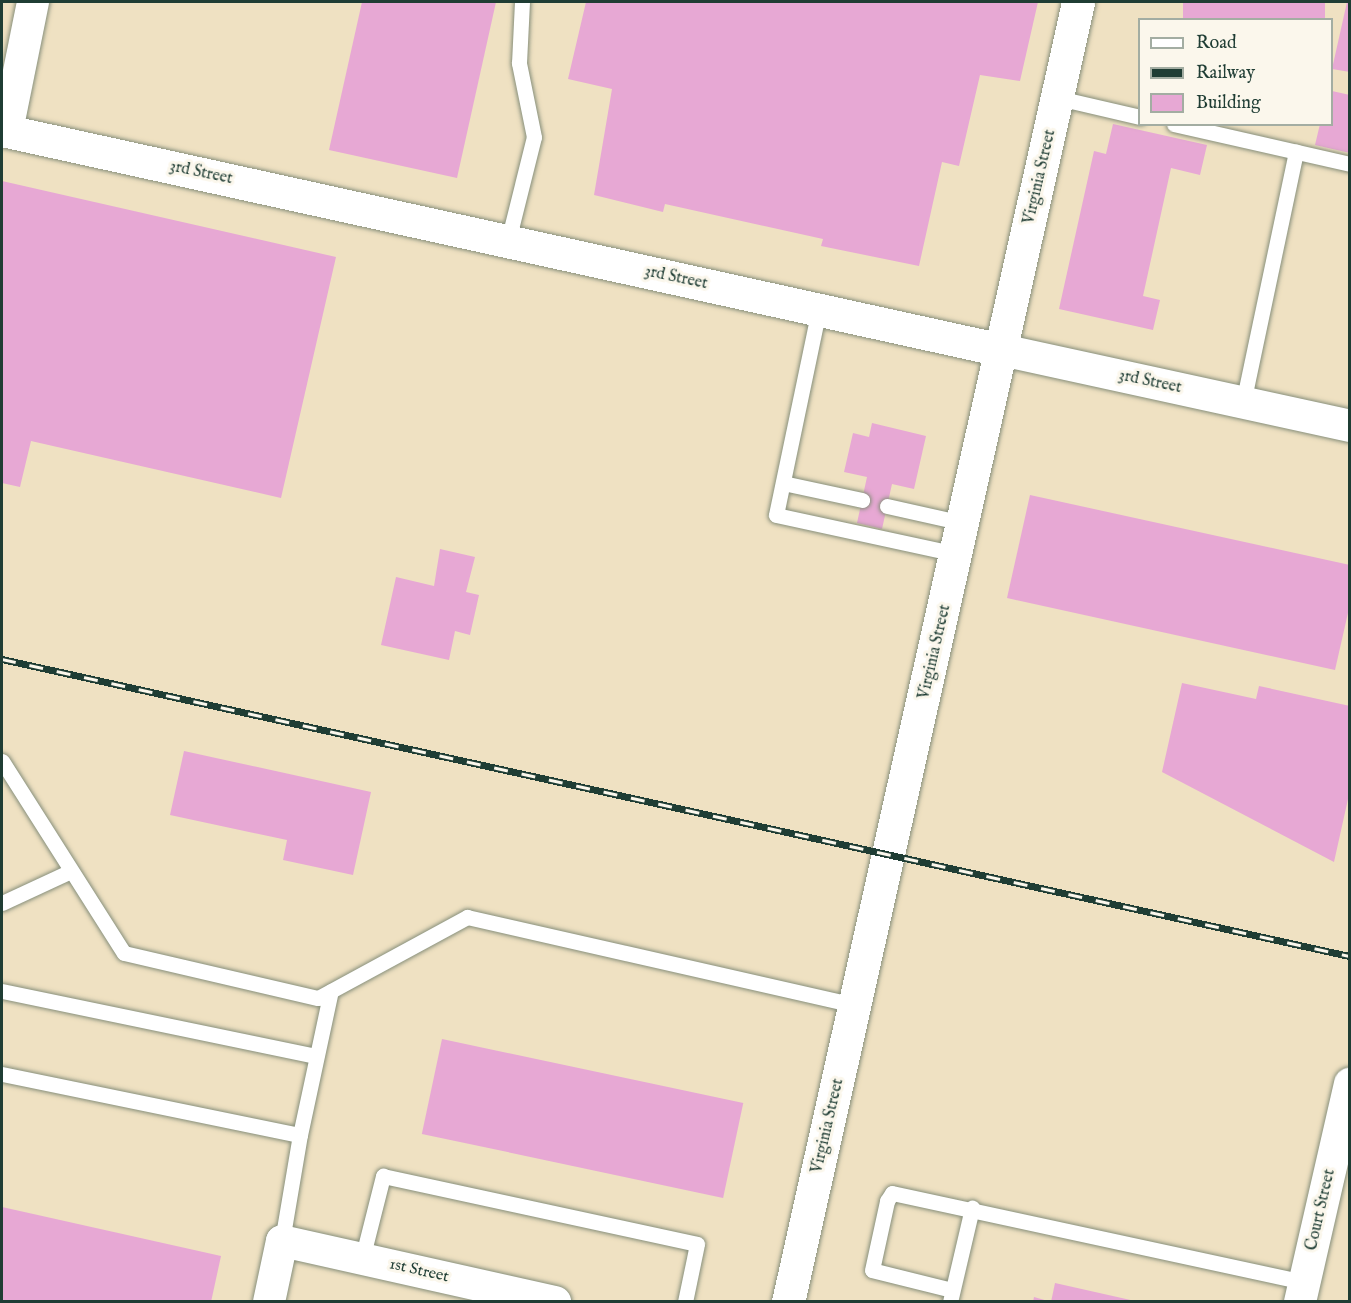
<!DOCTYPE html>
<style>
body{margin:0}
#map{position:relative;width:1351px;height:1303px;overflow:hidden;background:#efe1c2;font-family:"IM FELL English",serif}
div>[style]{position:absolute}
.building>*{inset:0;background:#e7a8d4;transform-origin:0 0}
.roads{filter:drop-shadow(0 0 2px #878f7b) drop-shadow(0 0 2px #878f7b)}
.service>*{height:15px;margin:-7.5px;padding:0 7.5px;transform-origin:7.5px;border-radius:7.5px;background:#fff}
.minor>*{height:32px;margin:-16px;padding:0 16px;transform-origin:16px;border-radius:16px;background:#fff}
.secondary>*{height:33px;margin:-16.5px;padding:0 16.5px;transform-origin:16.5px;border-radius:16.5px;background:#fff}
.rail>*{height:7px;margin-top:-3.5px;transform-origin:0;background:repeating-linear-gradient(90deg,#fbf7ec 0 14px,#1f3d34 0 28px);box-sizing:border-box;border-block:2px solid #1f3d34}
span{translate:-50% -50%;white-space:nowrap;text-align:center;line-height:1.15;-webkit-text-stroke:6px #fbf7ec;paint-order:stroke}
.street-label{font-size:16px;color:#1f3d34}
.frame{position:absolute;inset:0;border:3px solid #1f3d34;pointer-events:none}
.legend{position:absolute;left:1138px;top:18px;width:195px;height:108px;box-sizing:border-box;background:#fbf7ec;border:2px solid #a3ada2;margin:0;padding:8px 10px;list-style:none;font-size:18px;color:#1f3d34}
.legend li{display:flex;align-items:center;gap:12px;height:30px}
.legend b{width:30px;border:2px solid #a3ada2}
</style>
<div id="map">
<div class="building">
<div style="clip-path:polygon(362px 2px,496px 2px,457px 178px,329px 150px)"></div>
<div style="clip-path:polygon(586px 2px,1038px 2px,1020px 81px,980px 75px,959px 166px,942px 162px,919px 266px,821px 246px,823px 239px,665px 204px,663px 212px,594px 195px,612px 89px,568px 79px)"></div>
<div style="left:1183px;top:2px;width:142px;height:18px"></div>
<div style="clip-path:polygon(1347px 2px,1350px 2px,1350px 72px,1332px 69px)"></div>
<div style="clip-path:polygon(1332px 91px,1350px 95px,1350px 153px,1315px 145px,1320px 124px,1332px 124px)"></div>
<div style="clip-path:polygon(1113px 124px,1207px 145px,1200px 175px,1171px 168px,1143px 296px,1160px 300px,1153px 330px,1059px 309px,1094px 151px,1106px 154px)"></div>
<div style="clip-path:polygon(2px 181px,336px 257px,281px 498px,31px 441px,20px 487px,2px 483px)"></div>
<div style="clip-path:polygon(872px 423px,926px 436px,914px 489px,892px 484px,882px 529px,857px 523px,867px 477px,844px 472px,853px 433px,869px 437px)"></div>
<div style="clip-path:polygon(1030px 495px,1350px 565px,1350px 604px,1335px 670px,1007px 598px)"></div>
<div style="clip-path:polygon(440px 549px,475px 557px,466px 592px,479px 595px,470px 635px,455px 631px,449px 660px,381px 645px,396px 577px,434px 586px)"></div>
<div style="clip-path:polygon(1182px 683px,1256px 699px,1259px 686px,1350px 706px,1350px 790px,1334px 862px,1162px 772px)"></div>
<div style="clip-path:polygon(184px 751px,371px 792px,353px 875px,283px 860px,287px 840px,170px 815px)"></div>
<div style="left:442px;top:1039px;width:308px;height:97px;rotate:12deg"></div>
<div style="clip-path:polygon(2px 1207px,221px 1256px,211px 1302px,2px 1302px)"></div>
<div style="clip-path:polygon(1055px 1283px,1135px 1301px,1135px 1302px,1051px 1302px)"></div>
<div style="clip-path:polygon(1034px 1297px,1048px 1301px,1048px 1302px,1033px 1302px)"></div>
</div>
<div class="roads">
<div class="service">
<div style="left:1058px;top:98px;width:84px;rotate:13deg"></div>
<div style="left:1174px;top:124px;width:180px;rotate:12.8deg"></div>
<div style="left:508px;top:241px;width:107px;rotate:-76deg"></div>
<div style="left:534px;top:137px;width:76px;rotate:-101.5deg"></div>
<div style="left:519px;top:63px;width:61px;rotate:-87.2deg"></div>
<div style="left:819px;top:309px;width:210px;rotate:101.8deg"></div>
<div style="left:776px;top:515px;width:184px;rotate:12.2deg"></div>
<div style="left:1243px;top:403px;width:257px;rotate:-78.1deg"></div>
<div style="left:783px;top:483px;width:81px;rotate:12.1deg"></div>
<div style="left:887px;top:506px;width:78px;rotate:12.6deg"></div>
<div style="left:2px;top:761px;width:227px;rotate:57.6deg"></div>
<div style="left:124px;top:953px;width:199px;rotate:13.1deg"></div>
<div style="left:318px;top:998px;width:170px;rotate:-28.5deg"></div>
<div style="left:467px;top:917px;width:398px;rotate:12.8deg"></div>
<div style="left:2px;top:903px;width:76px;rotate:-24.9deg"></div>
<div style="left:2px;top:991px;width:321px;rotate:11.7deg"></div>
<div style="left:2px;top:1074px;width:304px;rotate:11.6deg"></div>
<div style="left:300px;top:1135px;width:147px;rotate:-77.9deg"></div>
<div style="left:282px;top:1241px;width:108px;rotate:-80.4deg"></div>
<div style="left:362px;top:1259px;width:86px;rotate:-75.8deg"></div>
<div style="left:383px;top:1176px;width:321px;rotate:12.2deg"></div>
<div style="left:697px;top:1244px;width:59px;rotate:101.7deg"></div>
<div style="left:952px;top:1290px;width:82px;rotate:-166deg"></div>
<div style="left:872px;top:1270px;width:71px;rotate:-77.7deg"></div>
<div style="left:887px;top:1201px;width:9px;rotate:-58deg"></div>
<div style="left:892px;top:1193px;width:422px;rotate:12.2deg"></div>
<div style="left:950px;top:1302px;width:97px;rotate:-76.8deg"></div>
</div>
<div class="minor">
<div style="left:7px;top:131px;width:132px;rotate:-78.6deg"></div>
<div style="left:1002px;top:350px;width:356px;rotate:12.3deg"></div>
<div style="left:269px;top:1302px;width:62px;rotate:-78deg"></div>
<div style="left:282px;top:1241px;width:280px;rotate:12.6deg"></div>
<div style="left:1300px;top:1302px;width:224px;rotate:-77.1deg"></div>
</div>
<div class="secondary">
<div style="left:2px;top:130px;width:1024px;rotate:12.41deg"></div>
<div style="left:788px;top:1302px;width:1332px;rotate:-77.42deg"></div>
</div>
</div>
<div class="rail">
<div style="left:2px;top:659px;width:1380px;rotate:12.43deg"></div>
</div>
<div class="street-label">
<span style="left:201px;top:173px;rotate:12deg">3rd Street</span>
<span style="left:1040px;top:177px;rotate:-77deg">Virginia Street</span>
<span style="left:676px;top:278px;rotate:12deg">3rd Street</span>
<span style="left:1150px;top:382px;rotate:12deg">3rd Street</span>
<span style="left:935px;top:652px;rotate:-77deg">Virginia Street</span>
<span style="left:828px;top:1126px;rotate:-77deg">Virginia Street</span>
<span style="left:1321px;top:1210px;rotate:-77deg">Court Street</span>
<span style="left:419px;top:1271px;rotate:13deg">1st Street</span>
</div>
<div class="frame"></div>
<ul class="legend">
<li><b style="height:8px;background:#fff"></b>Road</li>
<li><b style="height:8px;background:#1f3d34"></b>Railway</li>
<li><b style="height:16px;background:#e7a8d4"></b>Building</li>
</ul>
</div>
